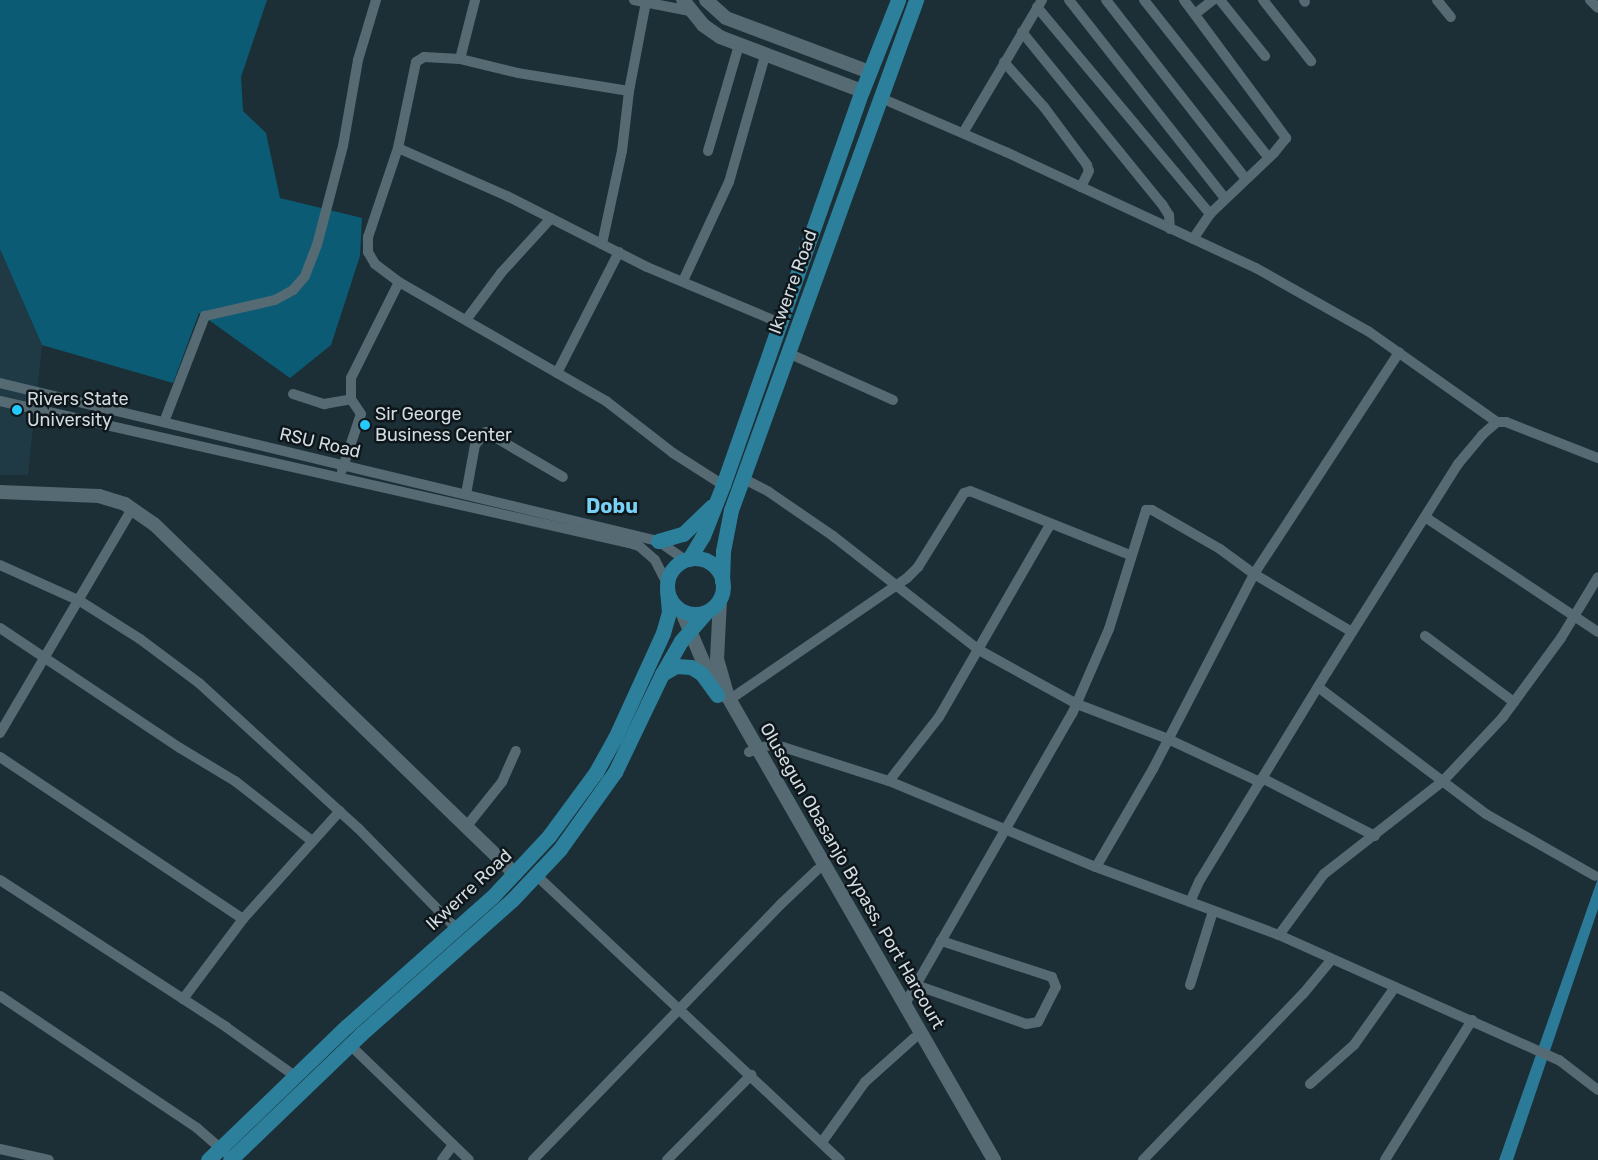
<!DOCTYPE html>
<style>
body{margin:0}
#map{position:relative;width:1598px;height:1160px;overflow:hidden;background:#1c2f37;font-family:Rubik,sans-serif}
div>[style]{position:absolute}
.built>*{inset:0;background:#1f3a45}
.green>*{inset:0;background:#0b5b75}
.water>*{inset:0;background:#2a7a98}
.street>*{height:10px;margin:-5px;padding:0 5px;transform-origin:5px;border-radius:5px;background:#556a73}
.secondary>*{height:14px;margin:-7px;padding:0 7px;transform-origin:7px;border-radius:7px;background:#556a73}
.primary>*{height:15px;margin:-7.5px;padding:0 7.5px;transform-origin:7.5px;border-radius:7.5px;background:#2c809b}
.primary>.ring{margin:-7.5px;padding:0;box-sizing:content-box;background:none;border:15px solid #2c809b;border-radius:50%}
.dots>*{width:14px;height:14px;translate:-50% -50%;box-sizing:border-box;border:2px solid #0e161a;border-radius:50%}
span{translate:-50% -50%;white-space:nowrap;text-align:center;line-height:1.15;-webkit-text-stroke:5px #0e161a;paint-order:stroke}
.street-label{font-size:18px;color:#d1dce2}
.poi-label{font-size:18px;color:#d1dce2}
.left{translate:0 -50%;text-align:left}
.quarter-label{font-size:20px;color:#77d0f5;font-weight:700}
</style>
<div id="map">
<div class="built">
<div style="clip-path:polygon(0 249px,42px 345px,28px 475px,0 475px)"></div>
</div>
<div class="green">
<div style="clip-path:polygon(0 0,267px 0,241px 77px,243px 111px,266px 133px,280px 198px,362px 218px,360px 256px,331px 345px,290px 378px,199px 313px,173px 383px,42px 345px,0 249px)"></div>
</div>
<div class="water">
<div style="clip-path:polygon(1598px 878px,1598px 909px,1513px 1160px,1499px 1160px)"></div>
</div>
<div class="street">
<div style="left:634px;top:0;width:57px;rotate:11.1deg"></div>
<div style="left:1069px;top:0;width:252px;rotate:51.8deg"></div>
<div style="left:1106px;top:0;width:227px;rotate:52deg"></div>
<div style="left:1144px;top:0;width:201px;rotate:51.7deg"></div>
<div style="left:1184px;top:0;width:172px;rotate:53.5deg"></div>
<div style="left:1286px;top:138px;width:19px;rotate:129deg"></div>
<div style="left:1274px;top:153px;width:88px;rotate:136.4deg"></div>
<div style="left:1210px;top:214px;width:30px;rotate:124deg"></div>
<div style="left:1220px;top:0;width:72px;rotate:51.2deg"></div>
<div style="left:1263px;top:0;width:78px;rotate:51.8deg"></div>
<div style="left:1304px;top:0;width:2px;rotate:63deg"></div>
<div style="left:1437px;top:0;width:22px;rotate:51deg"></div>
<div style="left:1590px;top:0;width:11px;rotate:45deg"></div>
<div style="left:1037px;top:7px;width:270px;rotate:50.1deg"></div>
<div style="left:1195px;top:14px;width:23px;rotate:-38deg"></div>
<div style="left:1022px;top:32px;width:222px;rotate:50.9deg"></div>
<div style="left:1162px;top:204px;width:13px;rotate:58deg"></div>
<div style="left:1169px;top:215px;width:14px;rotate:86deg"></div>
<div style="left:460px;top:59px;width:61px;rotate:-75.7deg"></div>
<div style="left:1004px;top:62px;width:60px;rotate:48.4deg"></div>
<div style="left:1044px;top:107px;width:72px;rotate:53.4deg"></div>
<div style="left:1087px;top:165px;width:6px;rotate:72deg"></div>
<div style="left:1089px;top:171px;width:18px;rotate:117deg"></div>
<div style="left:629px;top:91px;width:112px;rotate:-170.8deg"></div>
<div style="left:518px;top:73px;width:60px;rotate:-166.4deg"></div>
<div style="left:460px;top:59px;width:36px;rotate:-177deg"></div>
<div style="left:424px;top:57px;width:9px;rotate:148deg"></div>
<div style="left:416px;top:62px;width:88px;rotate:101.8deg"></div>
<div style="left:398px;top:148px;width:94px;rotate:108.6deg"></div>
<div style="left:368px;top:237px;width:15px;rotate:90deg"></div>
<div style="left:368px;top:252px;width:14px;rotate:60deg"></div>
<div style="left:375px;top:264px;width:30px;rotate:37deg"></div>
<div style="left:399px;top:282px;width:239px;rotate:29.9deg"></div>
<div style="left:606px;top:401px;width:85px;rotate:37.8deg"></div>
<div style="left:673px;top:453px;width:59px;rotate:32.6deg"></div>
<div style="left:881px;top:98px;width:136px;rotate:23.4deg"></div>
<div style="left:1006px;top:152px;width:276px;rotate:24.9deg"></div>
<div style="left:1256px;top:268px;width:129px;rotate:29.4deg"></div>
<div style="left:1368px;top:331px;width:158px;rotate:35.2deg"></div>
<div style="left:963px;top:133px;width:155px;rotate:-59.3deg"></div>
<div style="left:398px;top:148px;width:119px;rotate:23.8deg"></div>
<div style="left:507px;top:196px;width:157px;rotate:26.9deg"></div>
<div style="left:647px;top:267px;width:144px;rotate:22.8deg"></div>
<div style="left:708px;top:151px;width:110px;rotate:-73.7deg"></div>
<div style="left:602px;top:244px;width:95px;rotate:-77.9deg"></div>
<div style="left:622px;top:151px;width:60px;rotate:-83.3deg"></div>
<div style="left:629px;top:91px;width:91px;rotate:-79.2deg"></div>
<div style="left:683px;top:281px;width:109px;rotate:-65.1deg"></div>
<div style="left:729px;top:182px;width:131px;rotate:-74.1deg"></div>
<div style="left:466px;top:320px;width:59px;rotate:-53.3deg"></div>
<div style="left:501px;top:273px;width:74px;rotate:-47.7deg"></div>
<div style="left:788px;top:353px;width:115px;rotate:24.1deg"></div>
<div style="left:557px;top:373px;width:136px;rotate:-62.9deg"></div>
<div style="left:0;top:383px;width:677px;rotate:13.5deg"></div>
<div style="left:658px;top:541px;width:33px;rotate:35deg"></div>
<div style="left:293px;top:394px;width:33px;rotate:18deg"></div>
<div style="left:324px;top:404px;width:27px;rotate:-10deg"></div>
<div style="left:0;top:401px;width:645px;rotate:12.72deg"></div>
<div style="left:629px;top:543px;width:10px;rotate:17deg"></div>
<div style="left:639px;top:546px;width:21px;rotate:41deg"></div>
<div style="left:655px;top:560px;width:27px;rotate:63deg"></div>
<div style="left:164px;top:422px;width:114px;rotate:-68.9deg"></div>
<div style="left:205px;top:316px;width:72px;rotate:-12.9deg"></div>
<div style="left:275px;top:300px;width:21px;rotate:-29deg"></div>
<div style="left:293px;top:290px;width:18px;rotate:-49deg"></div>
<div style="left:305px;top:276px;width:33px;rotate:-69deg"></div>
<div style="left:317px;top:245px;width:102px;rotate:-75.3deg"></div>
<div style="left:343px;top:146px;width:87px;rotate:-80.1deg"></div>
<div style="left:358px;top:60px;width:63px;rotate:-73.3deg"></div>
<div style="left:342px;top:470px;width:59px;rotate:-71.3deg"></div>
<div style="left:361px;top:414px;width:18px;rotate:-124deg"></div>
<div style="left:351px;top:399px;width:21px;rotate:-90deg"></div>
<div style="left:351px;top:378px;width:107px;rotate:-63.4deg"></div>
<div style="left:742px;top:478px;width:30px;rotate:27deg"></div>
<div style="left:769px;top:492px;width:78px;rotate:34.5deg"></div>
<div style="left:833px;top:536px;width:185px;rotate:38deg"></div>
<div style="left:979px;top:650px;width:112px;rotate:28.9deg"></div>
<div style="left:1077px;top:704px;width:97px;rotate:21deg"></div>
<div style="left:1168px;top:739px;width:102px;rotate:25.1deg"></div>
<div style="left:466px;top:494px;width:50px;rotate:-79.6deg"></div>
<div style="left:475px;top:445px;width:17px;rotate:-50deg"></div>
<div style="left:486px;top:432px;width:89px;rotate:30.3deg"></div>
<div style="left:1425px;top:517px;width:208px;rotate:33.6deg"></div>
<div style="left:0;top:565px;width:88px;rotate:24.2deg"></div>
<div style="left:80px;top:601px;width:71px;rotate:32.3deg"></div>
<div style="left:140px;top:639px;width:74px;rotate:36.7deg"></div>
<div style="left:199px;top:683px;width:215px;rotate:42.4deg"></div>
<div style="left:358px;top:828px;width:140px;rotate:45.6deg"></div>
<div style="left:0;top:628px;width:216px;rotate:33.7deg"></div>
<div style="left:180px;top:748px;width:64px;rotate:31deg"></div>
<div style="left:235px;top:781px;width:98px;rotate:37.9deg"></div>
<div style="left:1425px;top:636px;width:111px;rotate:36.6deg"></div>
<div style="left:1318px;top:687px;width:211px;rotate:37.1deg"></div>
<div style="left:1486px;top:814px;width:125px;rotate:29.6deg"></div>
<div style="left:729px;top:700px;width:216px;rotate:-34.4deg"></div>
<div style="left:907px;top:578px;width:16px;rotate:-45deg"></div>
<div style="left:918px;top:567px;width:87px;rotate:-58.1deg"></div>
<div style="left:964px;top:493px;width:6px;rotate:-18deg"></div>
<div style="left:970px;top:491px;width:172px;rotate:21.8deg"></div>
<div style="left:0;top:733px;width:260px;rotate:-59.5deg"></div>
<div style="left:749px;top:752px;width:21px;rotate:-19deg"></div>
<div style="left:769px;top:745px;width:14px;rotate:8deg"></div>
<div style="left:783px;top:747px;width:111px;rotate:17.8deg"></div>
<div style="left:889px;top:781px;width:224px;rotate:22.6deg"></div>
<div style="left:1096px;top:867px;width:195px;rotate:20.4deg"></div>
<div style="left:1279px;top:935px;width:307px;rotate:24.1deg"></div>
<div style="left:1559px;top:1060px;width:49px;rotate:37.6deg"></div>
<div style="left:0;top:757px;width:292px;rotate:33.7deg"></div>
<div style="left:1262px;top:778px;width:127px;rotate:27.2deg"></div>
<div style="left:889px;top:781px;width:81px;rotate:-52deg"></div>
<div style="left:939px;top:717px;width:222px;rotate:-60deg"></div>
<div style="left:466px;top:827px;width:58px;rotate:-51.3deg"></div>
<div style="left:502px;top:782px;width:34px;rotate:-66deg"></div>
<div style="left:1096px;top:867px;width:113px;rotate:-59.8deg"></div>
<div style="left:1153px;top:769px;width:220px;rotate:-62.6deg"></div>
<div style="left:1254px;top:574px;width:265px;rotate:-56.8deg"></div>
<div style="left:536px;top:875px;width:417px;rotate:43.2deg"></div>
<div style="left:0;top:880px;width:270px;rotate:33deg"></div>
<div style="left:226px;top:1027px;width:85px;rotate:35.4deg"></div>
<div style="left:1190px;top:902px;width:24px;rotate:-66deg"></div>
<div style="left:1200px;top:880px;width:244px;rotate:-58.6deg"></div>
<div style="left:1327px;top:672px;width:246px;rotate:-57.8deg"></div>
<div style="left:1458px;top:464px;width:38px;rotate:-50deg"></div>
<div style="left:1482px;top:435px;width:20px;rotate:-41deg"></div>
<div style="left:1497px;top:422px;width:9px"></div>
<div style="left:1506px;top:422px;width:99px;rotate:21.4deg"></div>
<div style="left:1279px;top:935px;width:76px;rotate:-53.6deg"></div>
<div style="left:1324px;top:874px;width:151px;rotate:-38deg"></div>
<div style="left:1443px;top:781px;width:88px;rotate:-46.8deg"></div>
<div style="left:1503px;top:717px;width:98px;rotate:-53.7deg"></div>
<div style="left:1561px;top:638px;width:71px;rotate:-58.8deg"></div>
<div style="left:916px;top:985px;width:117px;rotate:19.5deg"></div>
<div style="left:1026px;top:1024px;width:12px;rotate:-9deg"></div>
<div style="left:1038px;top:1022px;width:39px;rotate:-63deg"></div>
<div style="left:1056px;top:987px;width:11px;rotate:-112deg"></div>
<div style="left:1052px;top:977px;width:117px;rotate:-162deg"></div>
<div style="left:1190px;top:985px;width:77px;rotate:-72.7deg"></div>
<div style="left:0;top:996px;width:237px;rotate:33.8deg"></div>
<div style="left:197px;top:1128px;width:37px;rotate:41deg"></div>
<div style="left:183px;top:999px;width:100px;rotate:-53.1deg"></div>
<div style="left:243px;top:919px;width:145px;rotate:-48.1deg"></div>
<div style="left:905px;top:1004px;width:335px;rotate:-60.1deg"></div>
<div style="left:1072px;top:714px;width:93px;rotate:-66.5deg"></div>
<div style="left:1109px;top:629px;width:125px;rotate:-72.7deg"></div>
<div style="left:1146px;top:510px;width:6px"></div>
<div style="left:1152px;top:510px;width:78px;rotate:29.8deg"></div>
<div style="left:1220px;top:549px;width:42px;rotate:36.3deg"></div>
<div style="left:1254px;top:574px;width:114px;rotate:30.6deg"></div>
<div style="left:350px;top:1045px;width:165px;rotate:44deg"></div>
<div style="left:1310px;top:1084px;width:59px;rotate:-41.6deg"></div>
<div style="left:1354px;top:1045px;width:71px;rotate:-54.7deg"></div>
<div style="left:822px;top:1142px;width:74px;rotate:-54.4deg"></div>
<div style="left:865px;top:1082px;width:66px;rotate:-41.9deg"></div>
<div style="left:0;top:1149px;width:50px;rotate:12.7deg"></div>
<div style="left:442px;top:1160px;width:19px;rotate:-54deg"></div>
<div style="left:533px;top:1160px;width:356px;rotate:-45.9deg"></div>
<div style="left:781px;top:904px;width:50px;rotate:-43.4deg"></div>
<div style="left:667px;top:1160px;width:120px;rotate:-45.3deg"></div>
<div style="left:1143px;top:1160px;width:231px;rotate:-46.1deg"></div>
<div style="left:1303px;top:994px;width:45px;rotate:-50.4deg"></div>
<div style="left:1385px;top:1160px;width:165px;rotate:-58.1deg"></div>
</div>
<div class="secondary">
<div style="left:683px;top:0;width:32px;rotate:51deg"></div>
<div style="left:703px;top:25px;width:21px;rotate:35deg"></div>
<div style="left:720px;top:37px;width:152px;rotate:20.8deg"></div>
<div style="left:706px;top:0;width:27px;rotate:42deg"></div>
<div style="left:726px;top:18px;width:154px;rotate:20.6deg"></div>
<div style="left:0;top:492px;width:99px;rotate:2.3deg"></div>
<div style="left:99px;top:496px;width:27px;rotate:17deg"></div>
<div style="left:125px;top:504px;width:35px;rotate:35deg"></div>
<div style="left:154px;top:524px;width:503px;rotate:44.11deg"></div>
<div style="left:720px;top:600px;width:59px;rotate:92.9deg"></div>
<div style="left:717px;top:659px;width:40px;rotate:74deg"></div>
<div style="left:728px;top:697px;width:534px;rotate:60.12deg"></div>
<div style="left:682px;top:612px;width:79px;rotate:67deg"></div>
</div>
<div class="primary">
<div style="left:658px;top:541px;width:26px;rotate:-16deg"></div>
<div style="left:683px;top:534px;width:40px;rotate:-44deg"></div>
<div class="ring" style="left:667px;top:558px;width:41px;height:41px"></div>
<div style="left:689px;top:559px;width:27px;rotate:-59deg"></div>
<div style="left:703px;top:536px;width:55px;rotate:-68.6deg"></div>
<div style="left:723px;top:485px;width:418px;rotate:-70.6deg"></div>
<div style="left:862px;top:91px;width:98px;rotate:-68.4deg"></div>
<div style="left:722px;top:581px;width:30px;rotate:-88deg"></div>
<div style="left:723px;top:551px;width:42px;rotate:-79deg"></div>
<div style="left:731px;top:510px;width:543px;rotate:-70.06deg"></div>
<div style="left:662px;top:674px;width:16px;rotate:-30deg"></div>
<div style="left:676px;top:666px;width:15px;rotate:4deg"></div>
<div style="left:691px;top:667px;width:13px;rotate:32deg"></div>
<div style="left:702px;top:674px;width:26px;rotate:54deg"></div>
<div style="left:208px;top:1160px;width:193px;rotate:-44deg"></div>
<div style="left:347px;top:1026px;width:195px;rotate:-41.7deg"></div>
<div style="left:493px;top:896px;width:82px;rotate:-47deg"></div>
<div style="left:549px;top:836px;width:79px;rotate:-53.7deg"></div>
<div style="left:596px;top:772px;width:39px;rotate:-61deg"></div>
<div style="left:615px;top:738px;width:115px;rotate:-65.4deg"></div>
<div style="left:663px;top:633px;width:22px;rotate:-74deg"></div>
<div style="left:669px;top:612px;width:22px;rotate:-95deg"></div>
<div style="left:230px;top:1160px;width:182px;rotate:-43.9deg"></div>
<div style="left:361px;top:1034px;width:202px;rotate:-41.6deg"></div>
<div style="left:512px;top:900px;width:70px;rotate:-46.7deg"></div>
<div style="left:560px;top:849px;width:95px;rotate:-54.5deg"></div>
<div style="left:615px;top:772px;width:109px;rotate:-64.4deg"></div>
<div style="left:662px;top:674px;width:38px;rotate:-60deg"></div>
<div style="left:681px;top:641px;width:37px;rotate:-49deg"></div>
</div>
<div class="dots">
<div style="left:17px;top:410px;background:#24c9fe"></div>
<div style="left:365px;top:425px;background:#24c9fe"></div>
</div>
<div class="street-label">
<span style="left:793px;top:282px;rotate:-70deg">Ikwerre Road</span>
<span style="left:320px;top:443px;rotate:13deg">RSU Road</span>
<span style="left:852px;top:876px;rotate:60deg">Olusegun Obasanjo Bypass, Port Harcourt</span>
<span style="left:469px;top:890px;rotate:-43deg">Ikwerre Road</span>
</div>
<div class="poi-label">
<span class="left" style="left:27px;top:410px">Rivers State<br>University</span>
<span class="left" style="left:375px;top:425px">Sir George<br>Business Center</span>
</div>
<div class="quarter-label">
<span style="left:612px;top:506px">Dobu</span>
</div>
</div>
